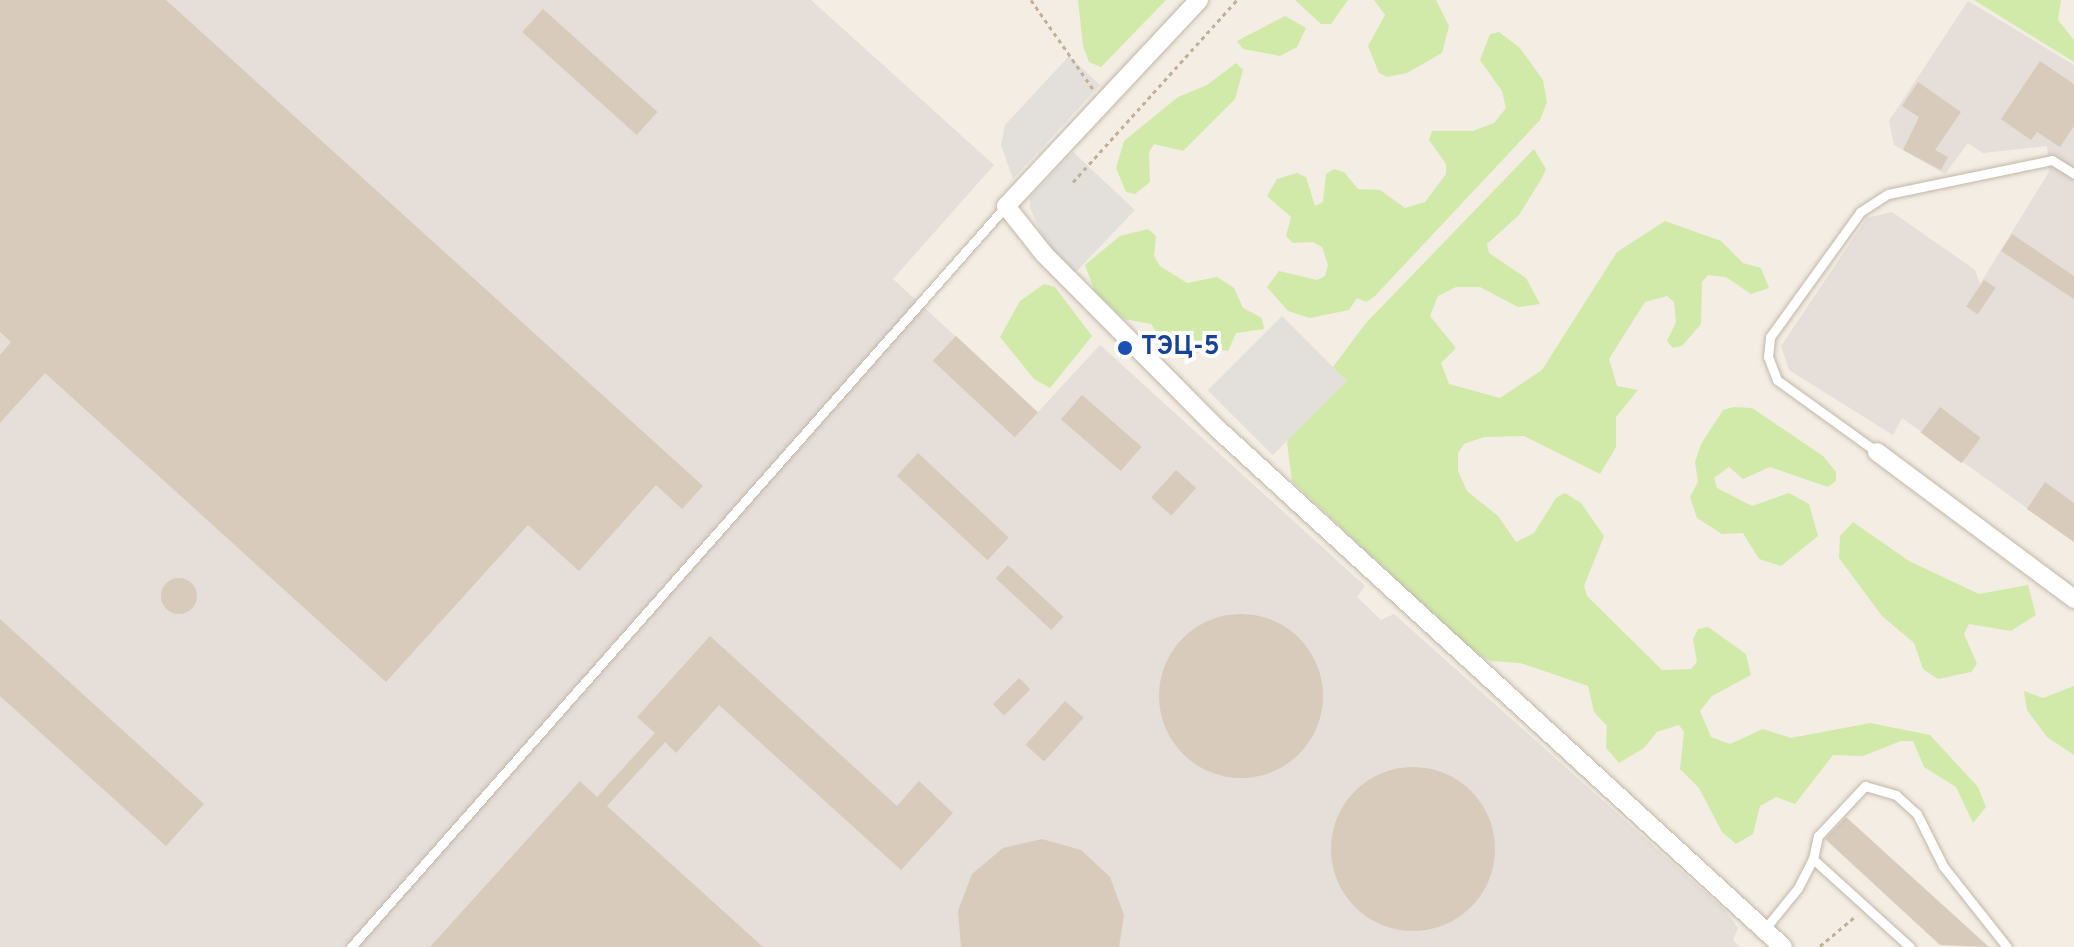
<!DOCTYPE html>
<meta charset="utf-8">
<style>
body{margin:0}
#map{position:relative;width:2074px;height:947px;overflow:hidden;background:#f3ede3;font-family:Overpass,sans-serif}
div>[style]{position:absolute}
.industrial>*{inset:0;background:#e5ded9}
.green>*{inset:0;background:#d1eaa9}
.parking>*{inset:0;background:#e3e0dc;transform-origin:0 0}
.building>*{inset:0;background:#d8cbbb;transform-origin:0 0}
.round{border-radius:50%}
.path>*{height:3px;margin-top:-1.5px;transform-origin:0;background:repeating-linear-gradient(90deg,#c2af96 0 4px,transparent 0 8px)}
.roads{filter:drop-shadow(0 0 2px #c2b7a9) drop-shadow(0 0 2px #c2b7a9)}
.lane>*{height:9px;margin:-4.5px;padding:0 4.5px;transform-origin:4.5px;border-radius:4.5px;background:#fff}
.street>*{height:18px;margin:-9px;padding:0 9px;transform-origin:9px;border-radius:9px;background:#fff}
.dots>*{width:22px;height:22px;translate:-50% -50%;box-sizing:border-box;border:4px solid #fff;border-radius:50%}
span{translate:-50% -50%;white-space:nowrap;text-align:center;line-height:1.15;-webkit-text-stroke:8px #fff;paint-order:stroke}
.transit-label{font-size:26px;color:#164399;font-weight:700}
.left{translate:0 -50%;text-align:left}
</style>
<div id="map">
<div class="industrial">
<div style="clip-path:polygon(0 0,811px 0,994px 165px,893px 279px,1038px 412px,1100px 345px,1365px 586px,1357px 597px,1381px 620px,1394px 614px,1725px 910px,1738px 928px,1733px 940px,1740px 947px,0 947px)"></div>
<div style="clip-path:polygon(1968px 1px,2074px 65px,2074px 542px,1902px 418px,1893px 435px,1789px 370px,1781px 346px,1867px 218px,1892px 212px,1975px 270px,1980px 284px,2049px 172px,2047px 146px,1983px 153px,1968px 143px,1945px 174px,1894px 145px,1889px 121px)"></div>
</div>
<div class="green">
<div style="clip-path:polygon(1078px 0,1166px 0,1101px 67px,1089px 62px,1083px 46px)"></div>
<div style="clip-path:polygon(1295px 0,1348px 0,1331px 24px,1321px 24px)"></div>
<div style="clip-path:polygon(1374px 0,1436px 0,1449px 26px,1442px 53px,1407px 73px,1387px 77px,1379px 73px,1368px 46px,1385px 15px)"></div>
<div style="clip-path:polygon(1974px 0,2061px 0,2058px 20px,2074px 40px,2074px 62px)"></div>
<div style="clip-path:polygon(1285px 16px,1306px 28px,1297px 47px,1280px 56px,1243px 49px,1237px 41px)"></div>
<div style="clip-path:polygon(1499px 32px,1520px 48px,1543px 80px,1547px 102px,1540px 120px,1374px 297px,1366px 302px,1357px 298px,1349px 310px,1310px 318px,1288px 311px,1267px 287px,1279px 271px,1317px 280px,1325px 276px,1328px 265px,1322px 247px,1313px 242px,1293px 243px,1286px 236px,1291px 217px,1267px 196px,1277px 179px,1297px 173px,1306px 177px,1315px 206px,1323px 202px,1326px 174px,1334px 169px,1344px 172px,1358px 189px,1380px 190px,1405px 208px,1425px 202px,1446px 174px,1446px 164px,1429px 140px,1432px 131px,1473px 131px,1494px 123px,1506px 108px,1502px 91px,1480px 60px,1490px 34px)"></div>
<div style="clip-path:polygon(1236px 63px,1243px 70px,1235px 99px,1183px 151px,1154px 144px,1149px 152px,1150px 182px,1135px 194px,1126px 192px,1116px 168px,1124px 141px,1178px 97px,1207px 85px)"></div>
<div style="clip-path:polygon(1534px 149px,1546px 169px,1542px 178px,1519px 215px,1487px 244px,1489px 253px,1526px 278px,1540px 304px,1518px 307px,1480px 287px,1456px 287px,1438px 296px,1430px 316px,1456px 348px,1441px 363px,1449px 384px,1500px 398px,1542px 370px,1617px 252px,1665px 221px,1721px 241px,1743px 263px,1761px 268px,1769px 288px,1751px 294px,1726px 277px,1708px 275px,1702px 282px,1701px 324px,1682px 346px,1673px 348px,1667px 341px,1676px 322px,1674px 302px,1667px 296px,1645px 302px,1609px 359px,1617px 386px,1638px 390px,1616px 417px,1616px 447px,1600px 474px,1524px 436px,1484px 437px,1464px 444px,1458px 453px,1458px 471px,1467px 491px,1498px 516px,1516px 542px,1534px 533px,1556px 498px,1565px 493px,1581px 503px,1604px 536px,1584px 586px,1587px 596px,1662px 670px,1691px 669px,1697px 662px,1693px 639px,1698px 629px,1708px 627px,1746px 654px,1751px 675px,1712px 696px,1700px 711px,1711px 737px,1730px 744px,1763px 729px,1791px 738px,1870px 723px,1930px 735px,1978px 787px,1986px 807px,1973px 823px,1956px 787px,1924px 767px,1913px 741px,1901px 741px,1863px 756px,1833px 755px,1795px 804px,1776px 797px,1760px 806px,1753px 834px,1736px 844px,1722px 832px,1699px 788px,1680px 769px,1684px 732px,1679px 725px,1657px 732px,1644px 748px,1619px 763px,1606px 748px,1607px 726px,1594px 712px,1588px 686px,1520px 663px,1491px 661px,1472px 651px,1292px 481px,1287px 443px,1301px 409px,1366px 323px)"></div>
<div style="clip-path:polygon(1148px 229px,1156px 236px,1154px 256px,1160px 266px,1187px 283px,1217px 277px,1234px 288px,1243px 308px,1262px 318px,1264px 329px,1236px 333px,1228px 351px,1209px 348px,1183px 359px,1174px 357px,1151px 324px,1124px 319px,1095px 292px,1085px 265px,1120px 236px)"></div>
<div style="clip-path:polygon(1044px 284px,1055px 287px,1092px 336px,1050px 388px,1034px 379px,1000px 337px,1020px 301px)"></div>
<div style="clip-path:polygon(1733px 407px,1752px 408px,1823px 456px,1836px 472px,1836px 481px,1828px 487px,1770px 467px,1743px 479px,1729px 467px,1714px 478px,1717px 488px,1752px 506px,1789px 493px,1809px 504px,1818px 536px,1781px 566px,1759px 559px,1743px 533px,1722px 534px,1697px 518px,1690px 497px,1698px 482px,1695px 462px,1701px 444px,1723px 410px)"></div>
<div style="clip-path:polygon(1853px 522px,1909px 561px,1979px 594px,2028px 585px,2036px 615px,2011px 631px,1969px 624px,1964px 634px,1977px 664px,1971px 672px,1938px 679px,1923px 669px,1914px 643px,1882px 616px,1839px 558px,1840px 536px)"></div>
<div style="clip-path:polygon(2074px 686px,2074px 755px,2047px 737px,2027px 710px,2024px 691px,2043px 698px)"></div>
</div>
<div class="parking">
<div style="clip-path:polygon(1069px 56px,1100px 85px,1013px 179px,1001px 145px,1005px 125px)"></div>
<div style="clip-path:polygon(1073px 152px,1135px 210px,1075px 273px,1047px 246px,1030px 208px,1030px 197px)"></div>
<div style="left:1282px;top:316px;width:92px;height:105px;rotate:45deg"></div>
</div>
<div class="building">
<div style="clip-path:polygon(0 0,166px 0,703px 486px,682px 509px,656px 485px,579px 571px,528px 525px,386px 682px,45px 373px,0 423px,0 355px,11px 342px,0 332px)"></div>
<div style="left:543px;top:9px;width:154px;height:31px;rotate:42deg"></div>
<div style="clip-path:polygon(2040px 61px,2074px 84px,2074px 126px,2060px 147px,2037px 132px,2031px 140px,2001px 119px)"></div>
<div style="clip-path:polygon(1918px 82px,1961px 112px,1935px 150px,1948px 157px,1941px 170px,1903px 150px,1919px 117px,1902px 106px)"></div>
<div style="clip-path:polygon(2012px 234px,2074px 276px,2074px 299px,2001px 251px)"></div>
<div style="left:1984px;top:280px;width:14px;height:32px;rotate:34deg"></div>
<div style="left:956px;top:336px;width:112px;height:34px;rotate:43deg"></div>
<div style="left:1082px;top:395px;width:79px;height:32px;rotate:41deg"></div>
<div style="left:1940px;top:407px;width:51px;height:32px;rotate:37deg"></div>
<div style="left:918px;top:453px;width:124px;height:31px;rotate:43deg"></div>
<div style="left:1176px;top:470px;width:27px;height:37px;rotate:42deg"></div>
<div style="clip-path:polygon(2045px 482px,2074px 503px,2074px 542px,2027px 509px)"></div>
<div style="left:1008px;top:565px;width:76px;height:18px;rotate:43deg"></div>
<div class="round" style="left:161px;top:578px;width:36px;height:36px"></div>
<div class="round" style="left:1159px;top:614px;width:164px;height:164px"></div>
<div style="clip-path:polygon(0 619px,204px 804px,166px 846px,0 696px)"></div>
<div style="clip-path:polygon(710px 636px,897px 806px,919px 781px,953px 813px,901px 870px,719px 705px,676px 753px,665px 742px,607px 806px,763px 947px,430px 947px,580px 781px,597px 797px,655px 733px,637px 717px)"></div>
<div style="left:1019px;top:678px;width:16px;height:37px;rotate:45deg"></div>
<div style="left:1065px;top:701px;width:25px;height:59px;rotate:42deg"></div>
<div class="round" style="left:1331px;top:767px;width:164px;height:164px"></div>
<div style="clip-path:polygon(1846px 817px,1989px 947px,1940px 945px,1825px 839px)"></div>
<div style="clip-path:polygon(1042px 839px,1081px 850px,1110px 877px,1124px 915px,1119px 947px,961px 947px,958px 911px,972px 874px,1003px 848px)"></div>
</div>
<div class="path">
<div style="left:1031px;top:0;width:108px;rotate:55.1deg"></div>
<div style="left:1073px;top:182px;width:245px;rotate:-48deg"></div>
<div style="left:1820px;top:946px;width:48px;rotate:-40deg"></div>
</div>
<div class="roads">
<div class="lane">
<div style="left:1877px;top:452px;width:123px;rotate:-144.2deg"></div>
<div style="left:1777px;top:380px;width:25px;rotate:-111deg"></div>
<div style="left:1768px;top:357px;width:20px;rotate:-84deg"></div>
<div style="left:1770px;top:337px;width:154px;rotate:-54.2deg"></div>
<div style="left:1860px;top:212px;width:33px;rotate:-33deg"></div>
<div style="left:1888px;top:194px;width:167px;rotate:-11.7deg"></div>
<div style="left:2052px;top:160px;width:26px;rotate:32deg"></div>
<div style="left:1813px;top:859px;width:131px;rotate:42.2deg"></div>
<div style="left:1764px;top:930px;width:54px;rotate:-51deg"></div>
<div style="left:1798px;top:888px;width:33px;rotate:-63deg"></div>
<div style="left:1813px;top:859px;width:24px;rotate:-78deg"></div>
<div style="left:1818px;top:836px;width:69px;rotate:-46.8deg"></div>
<div style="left:1865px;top:786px;width:32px;rotate:16deg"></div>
<div style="left:1896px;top:795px;width:28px;rotate:42deg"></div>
<div style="left:1917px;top:814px;width:58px;rotate:63.4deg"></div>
<div style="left:1943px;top:866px;width:103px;rotate:51.7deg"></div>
<div style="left:351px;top:947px;width:989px;rotate:-48.53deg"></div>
</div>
<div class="street">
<div style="left:1199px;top:0;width:282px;rotate:133.1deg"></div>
<div style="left:1006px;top:206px;width:61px;rotate:51.6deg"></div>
<div style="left:1044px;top:254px;width:248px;rotate:45.2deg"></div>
<div style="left:1219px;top:430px;width:765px;rotate:42.51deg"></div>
<div style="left:1877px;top:452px;width:246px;rotate:36.7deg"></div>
</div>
</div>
<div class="dots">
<div style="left:1125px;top:348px;background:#1a4fb4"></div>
</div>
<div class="transit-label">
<span class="left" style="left:1141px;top:348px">ТЭЦ-5</span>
</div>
</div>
